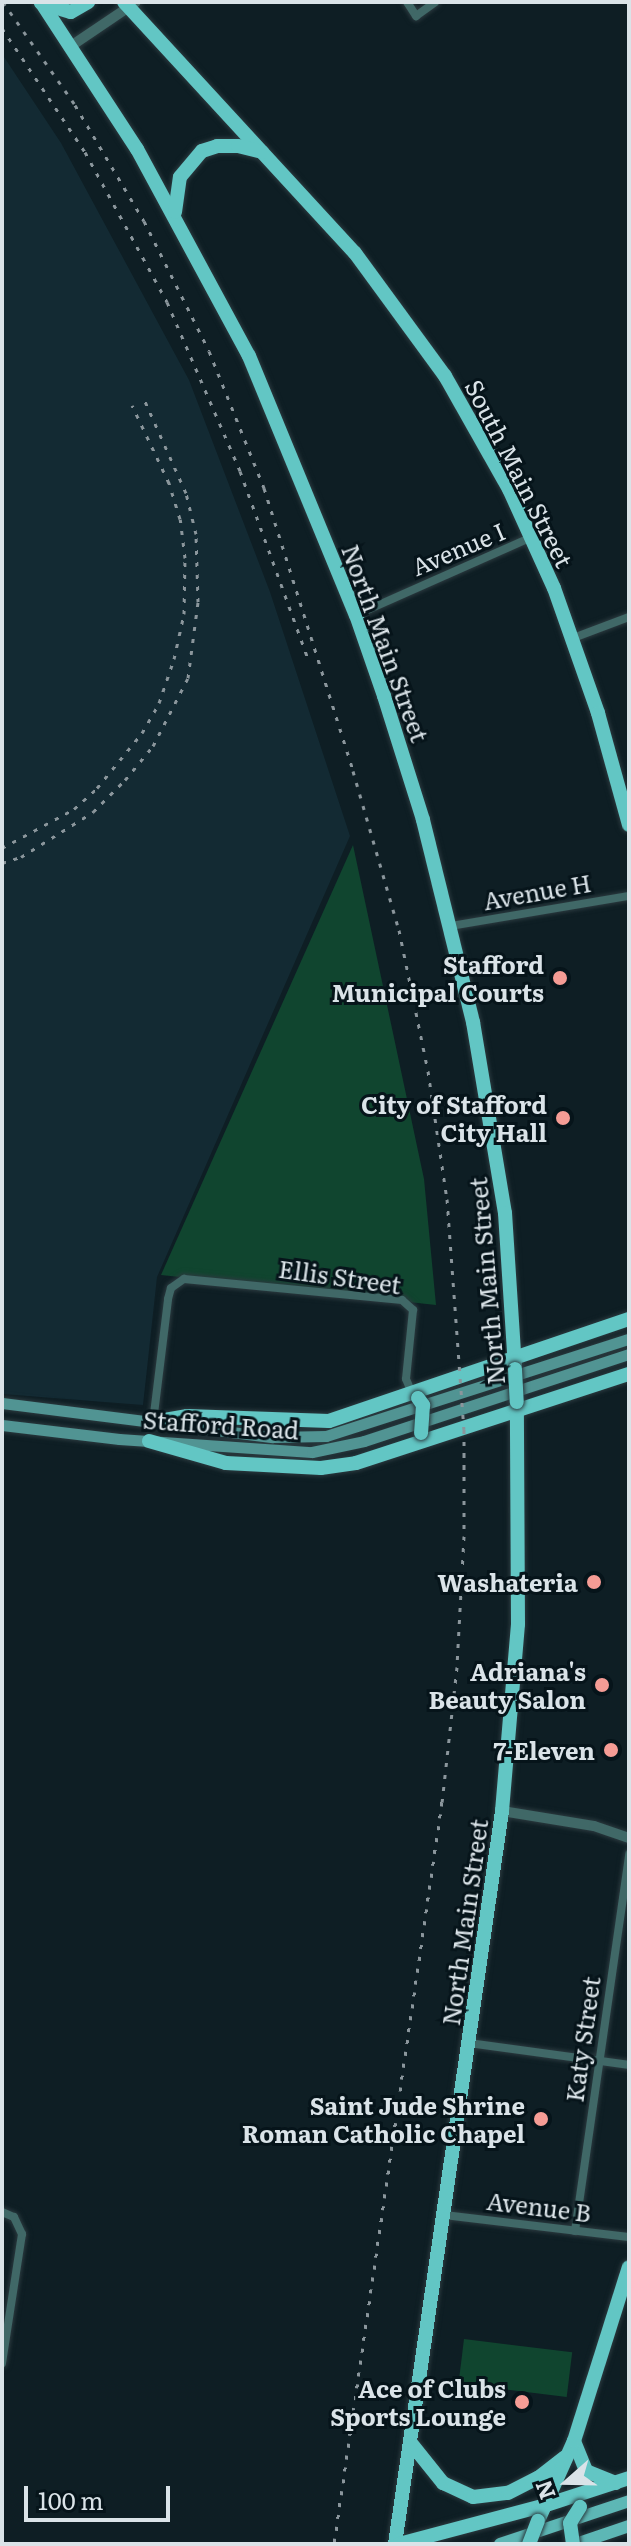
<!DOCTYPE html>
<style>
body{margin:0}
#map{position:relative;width:631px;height:2546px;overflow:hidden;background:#0e1e24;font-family:Literata,serif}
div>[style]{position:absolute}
.built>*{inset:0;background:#132a33}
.green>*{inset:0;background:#10452f;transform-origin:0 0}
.roads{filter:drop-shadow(0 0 2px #2b3a3f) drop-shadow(0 0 2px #2b3a3f)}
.minor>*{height:8px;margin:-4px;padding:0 4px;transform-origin:4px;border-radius:4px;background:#406867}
.tertiary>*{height:10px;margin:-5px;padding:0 5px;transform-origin:5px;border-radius:5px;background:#406867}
.secondary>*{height:11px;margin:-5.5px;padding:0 5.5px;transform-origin:5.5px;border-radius:5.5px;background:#519493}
.primary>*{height:12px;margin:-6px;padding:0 6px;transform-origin:6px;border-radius:6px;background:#5db7b5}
.trunk>*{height:14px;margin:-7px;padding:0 7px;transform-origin:7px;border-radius:7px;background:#62c6c4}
.rail>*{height:3px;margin-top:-1.5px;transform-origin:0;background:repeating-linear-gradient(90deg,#8b969c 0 4px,transparent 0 12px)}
.bridges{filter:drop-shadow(0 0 2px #2b3a3f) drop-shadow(0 0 2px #2b3a3f)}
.trunk-bridge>*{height:14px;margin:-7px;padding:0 7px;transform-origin:7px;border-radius:7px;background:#62c6c4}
.dots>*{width:22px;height:22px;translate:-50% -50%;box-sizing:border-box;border:4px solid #06141a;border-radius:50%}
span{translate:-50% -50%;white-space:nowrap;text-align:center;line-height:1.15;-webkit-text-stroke:6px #06141a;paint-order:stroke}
.street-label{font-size:24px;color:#dae3e8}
.poi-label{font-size:24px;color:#dae3e8;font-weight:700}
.right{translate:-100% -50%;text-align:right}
.frame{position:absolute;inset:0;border:4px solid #dae3e8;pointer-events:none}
.north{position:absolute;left:527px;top:2442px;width:80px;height:80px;-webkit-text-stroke:6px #06141a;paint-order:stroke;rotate:250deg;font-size:22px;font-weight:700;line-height:32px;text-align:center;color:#dae3e8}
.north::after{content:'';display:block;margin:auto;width:28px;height:36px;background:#dae3e8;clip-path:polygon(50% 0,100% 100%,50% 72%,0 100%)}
.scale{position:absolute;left:24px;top:2486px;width:146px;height:36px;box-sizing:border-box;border:4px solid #dae3e8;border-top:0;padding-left:10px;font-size:24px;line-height:28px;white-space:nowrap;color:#dae3e8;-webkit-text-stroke:6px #06141a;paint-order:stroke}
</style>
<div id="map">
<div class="built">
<div style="clip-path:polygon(2px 54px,61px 143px,189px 380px,270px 592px,350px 836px,157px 1277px,143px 1405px,2px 1394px)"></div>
</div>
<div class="green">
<div style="clip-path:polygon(353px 845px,424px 1179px,436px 1305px,161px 1275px)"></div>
<div style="left:464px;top:2339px;width:109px;height:45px;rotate:7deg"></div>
</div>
<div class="roads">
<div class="minor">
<div style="left:407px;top:2px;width:17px;rotate:57deg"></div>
<div style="left:416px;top:16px;width:24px;rotate:-36deg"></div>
<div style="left:356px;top:615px;width:193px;rotate:-23.9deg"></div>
<div style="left:573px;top:638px;width:60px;rotate:-20.6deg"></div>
<div style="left:451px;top:926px;width:181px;rotate:-9.6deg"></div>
<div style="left:153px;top:1422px;width:124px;rotate:-83deg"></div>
<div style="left:168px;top:1299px;width:11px;rotate:-75deg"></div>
<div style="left:171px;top:1288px;width:16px;rotate:-35deg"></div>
<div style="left:184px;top:1279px;width:219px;rotate:5.5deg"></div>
<div style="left:402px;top:1300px;width:15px;rotate:42deg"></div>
<div style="left:413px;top:1310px;width:69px;rotate:95.8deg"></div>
<div style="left:406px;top:1379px;width:13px;rotate:67deg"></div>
<div style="left:469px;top:2043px;width:162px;rotate:7.8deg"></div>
<div style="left:2px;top:2212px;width:13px;rotate:23deg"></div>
<div style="left:14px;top:2217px;width:19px;rotate:65deg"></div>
<div style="left:22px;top:2234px;width:131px;rotate:98.8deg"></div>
<div style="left:444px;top:2215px;width:186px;rotate:6.8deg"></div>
<div style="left:575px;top:2231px;width:381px;rotate:-81.8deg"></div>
</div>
<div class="tertiary">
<div style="left:71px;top:46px;width:78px;rotate:-34.1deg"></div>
<div style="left:502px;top:1811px;width:93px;rotate:9.3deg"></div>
<div style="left:594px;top:1826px;width:37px;rotate:19deg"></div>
</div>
<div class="secondary">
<div style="left:2px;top:1403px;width:273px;rotate:7.2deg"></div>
<div style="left:273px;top:1437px;width:53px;rotate:-1.1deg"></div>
<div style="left:326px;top:1436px;width:318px;rotate:-17.8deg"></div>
<div style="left:2px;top:1425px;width:118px;rotate:6.8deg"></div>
<div style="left:119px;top:1439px;width:193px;rotate:3.9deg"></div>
<div style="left:312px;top:1452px;width:53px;rotate:-11.9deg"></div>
<div style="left:364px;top:1441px;width:279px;rotate:-18.2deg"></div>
</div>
<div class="primary">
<div style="left:500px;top:2544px;width:136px;rotate:-18.4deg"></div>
<div style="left:576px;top:2544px;width:56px;rotate:-18.8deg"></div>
</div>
<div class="trunk">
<div style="left:41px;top:2px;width:176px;rotate:56.9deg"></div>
<div style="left:137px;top:149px;width:235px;rotate:61.6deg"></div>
<div style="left:249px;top:356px;width:280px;rotate:67.6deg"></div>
<div style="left:356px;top:615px;width:86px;rotate:70.9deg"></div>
<div style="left:384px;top:696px;width:130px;rotate:72.5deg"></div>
<div style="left:423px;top:820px;width:208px;rotate:76.1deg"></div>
<div style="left:473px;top:1022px;width:194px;rotate:80.5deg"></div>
<div style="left:505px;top:1213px;width:156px;rotate:86.3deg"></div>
<div style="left:124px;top:2px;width:341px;rotate:47.4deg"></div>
<div style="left:355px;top:253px;width:152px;rotate:53.8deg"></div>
<div style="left:445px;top:376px;width:130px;rotate:60.5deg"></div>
<div style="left:509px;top:489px;width:109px;rotate:65.6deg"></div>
<div style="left:554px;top:588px;width:133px;rotate:70.6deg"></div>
<div style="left:598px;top:713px;width:116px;rotate:74.5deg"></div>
<div style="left:41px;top:3px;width:31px;rotate:17deg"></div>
<div style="left:71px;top:12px;width:20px;rotate:-30deg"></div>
<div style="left:175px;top:212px;width:35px;rotate:-82deg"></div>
<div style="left:180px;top:177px;width:34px;rotate:-50deg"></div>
<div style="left:202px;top:151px;width:16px;rotate:-18deg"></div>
<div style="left:217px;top:146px;width:21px"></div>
<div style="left:238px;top:146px;width:25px;rotate:14deg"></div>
<div style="left:153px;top:1422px;width:35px;rotate:-10deg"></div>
<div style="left:187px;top:1416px;width:142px;rotate:2deg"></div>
<div style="left:329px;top:1421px;width:317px;rotate:-18.8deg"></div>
<div style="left:149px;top:1441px;width:80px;rotate:15.9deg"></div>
<div style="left:226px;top:1463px;width:95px;rotate:3deg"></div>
<div style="left:321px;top:1468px;width:35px;rotate:-8deg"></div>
<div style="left:356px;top:1463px;width:287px;rotate:-18.1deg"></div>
<div style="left:574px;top:2441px;width:32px;rotate:68deg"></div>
<div style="left:586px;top:2471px;width:32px;rotate:22deg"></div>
<div style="left:410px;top:2442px;width:53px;rotate:51.2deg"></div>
<div style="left:443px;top:2483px;width:33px;rotate:25deg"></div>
<div style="left:473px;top:2497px;width:35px;rotate:-7deg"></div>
<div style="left:508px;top:2493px;width:34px;rotate:-27deg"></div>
<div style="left:538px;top:2478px;width:33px;rotate:-38deg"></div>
<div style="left:538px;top:2521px;width:88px;rotate:-65.8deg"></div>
<div style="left:574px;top:2441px;width:182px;rotate:-72.5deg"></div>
<div style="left:395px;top:2544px;width:741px;rotate:-81.69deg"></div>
<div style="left:502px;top:1811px;width:188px;rotate:-85.1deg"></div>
<div style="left:518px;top:1624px;width:222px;rotate:-90.3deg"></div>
<div style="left:399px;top:2544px;width:152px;rotate:-14.9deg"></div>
<div style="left:546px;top:2505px;width:87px;rotate:-18deg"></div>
</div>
</div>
<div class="rail">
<div style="left:3px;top:2px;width:126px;rotate:55deg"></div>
<div style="left:75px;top:105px;width:135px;rotate:59.3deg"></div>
<div style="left:144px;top:221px;width:145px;rotate:63.4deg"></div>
<div style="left:209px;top:351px;width:148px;rotate:68.1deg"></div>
<div style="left:264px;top:488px;width:297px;rotate:72.5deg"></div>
<div style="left:353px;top:771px;width:166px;rotate:73.9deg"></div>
<div style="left:399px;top:930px;width:144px;rotate:78.4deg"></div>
<div style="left:428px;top:1071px;width:129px;rotate:81.6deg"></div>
<div style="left:447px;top:1199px;width:231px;rotate:85.8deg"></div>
<div style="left:464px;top:1429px;width:107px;rotate:90deg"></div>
<div style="left:464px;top:1536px;width:131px;rotate:93.1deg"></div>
<div style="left:457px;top:1667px;width:136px;rotate:96.3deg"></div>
<div style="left:442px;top:1802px;width:750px;rotate:98.28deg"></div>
<div style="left:2px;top:28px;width:149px;rotate:56.2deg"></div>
<div style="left:85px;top:152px;width:171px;rotate:61.3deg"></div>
<div style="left:167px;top:302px;width:184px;rotate:66.6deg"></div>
<div style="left:240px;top:471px;width:200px;rotate:70.1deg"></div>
<div style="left:2px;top:848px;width:82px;rotate:-28.4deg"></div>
<div style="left:74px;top:809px;width:31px;rotate:-42deg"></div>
<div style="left:97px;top:788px;width:71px;rotate:-50.7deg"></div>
<div style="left:142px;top:733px;width:34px;rotate:-60deg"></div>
<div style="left:159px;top:703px;width:46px;rotate:-71.2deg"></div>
<div style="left:174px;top:659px;width:46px;rotate:-77.5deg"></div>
<div style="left:184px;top:614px;width:56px;rotate:-89deg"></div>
<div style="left:185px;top:558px;width:39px;rotate:-97deg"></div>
<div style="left:180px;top:519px;width:38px;rotate:-107deg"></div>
<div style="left:169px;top:483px;width:86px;rotate:-115.4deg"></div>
<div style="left:2px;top:863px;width:20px;rotate:-18deg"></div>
<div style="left:21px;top:857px;width:85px;rotate:-32deg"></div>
<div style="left:93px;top:812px;width:45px;rotate:-45deg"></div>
<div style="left:125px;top:780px;width:44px;rotate:-50.5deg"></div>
<div style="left:153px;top:746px;width:76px;rotate:-62.8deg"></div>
<div style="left:188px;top:678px;width:77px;rotate:-82.5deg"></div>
<div style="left:198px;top:602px;width:68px;rotate:-91.7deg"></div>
<div style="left:196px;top:534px;width:42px;rotate:-103.7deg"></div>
<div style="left:186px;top:493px;width:103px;rotate:-114.1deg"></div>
</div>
<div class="bridges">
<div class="trunk-bridge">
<div style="left:515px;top:1369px;width:33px;rotate:87deg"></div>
<div style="left:418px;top:1398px;width:9px;rotate:54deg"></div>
<div style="left:423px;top:1405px;width:28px;rotate:94deg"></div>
<div style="left:529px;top:2544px;width:25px;rotate:-69deg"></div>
<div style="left:573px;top:2544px;width:21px;rotate:-98deg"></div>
<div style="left:570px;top:2523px;width:19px;rotate:-58deg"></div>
</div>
</div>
<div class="dots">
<div style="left:560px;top:978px;background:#f59c95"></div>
<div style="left:563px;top:1118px;background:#f59c95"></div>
<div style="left:594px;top:1582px;background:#f59c95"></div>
<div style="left:602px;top:1685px;background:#f59c95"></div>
<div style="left:611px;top:1750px;background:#f59c95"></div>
<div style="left:541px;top:2119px;background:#f59c95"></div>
<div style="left:522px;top:2402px;background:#f59c95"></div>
</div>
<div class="street-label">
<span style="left:520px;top:473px;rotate:63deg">South Main Street</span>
<span style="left:458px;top:548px;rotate:-23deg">Avenue I</span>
<span style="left:386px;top:643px;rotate:70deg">North Main Street</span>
<span style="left:537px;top:891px;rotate:-10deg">Avenue H</span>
<span style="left:340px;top:1276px;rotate:8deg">Ellis Street</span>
<span style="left:486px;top:1281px;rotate:-95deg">North Main Street</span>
<span style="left:221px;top:1424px;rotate:4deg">Stafford Road</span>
<span style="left:464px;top:1922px;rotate:-82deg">North Main Street</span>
<span style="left:582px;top:2039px;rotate:-82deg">Katy Street</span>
<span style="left:539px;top:2206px;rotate:7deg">Avenue B</span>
</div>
<div class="poi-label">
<span class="right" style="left:544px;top:978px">Stafford<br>Municipal Courts</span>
<span class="right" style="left:547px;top:1118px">City of Stafford<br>City Hall</span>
<span class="right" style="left:578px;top:1582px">Washateria</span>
<span class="right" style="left:586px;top:1685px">Adriana's<br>Beauty Salon</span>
<span class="right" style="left:595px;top:1750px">7-Eleven</span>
<span class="right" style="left:525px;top:2119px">Saint Jude Shrine<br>Roman Catholic Chapel</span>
<span class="right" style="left:506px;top:2402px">Ace of Clubs<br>Sports Lounge</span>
</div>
<div class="frame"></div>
<div class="north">N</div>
<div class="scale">100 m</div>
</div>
